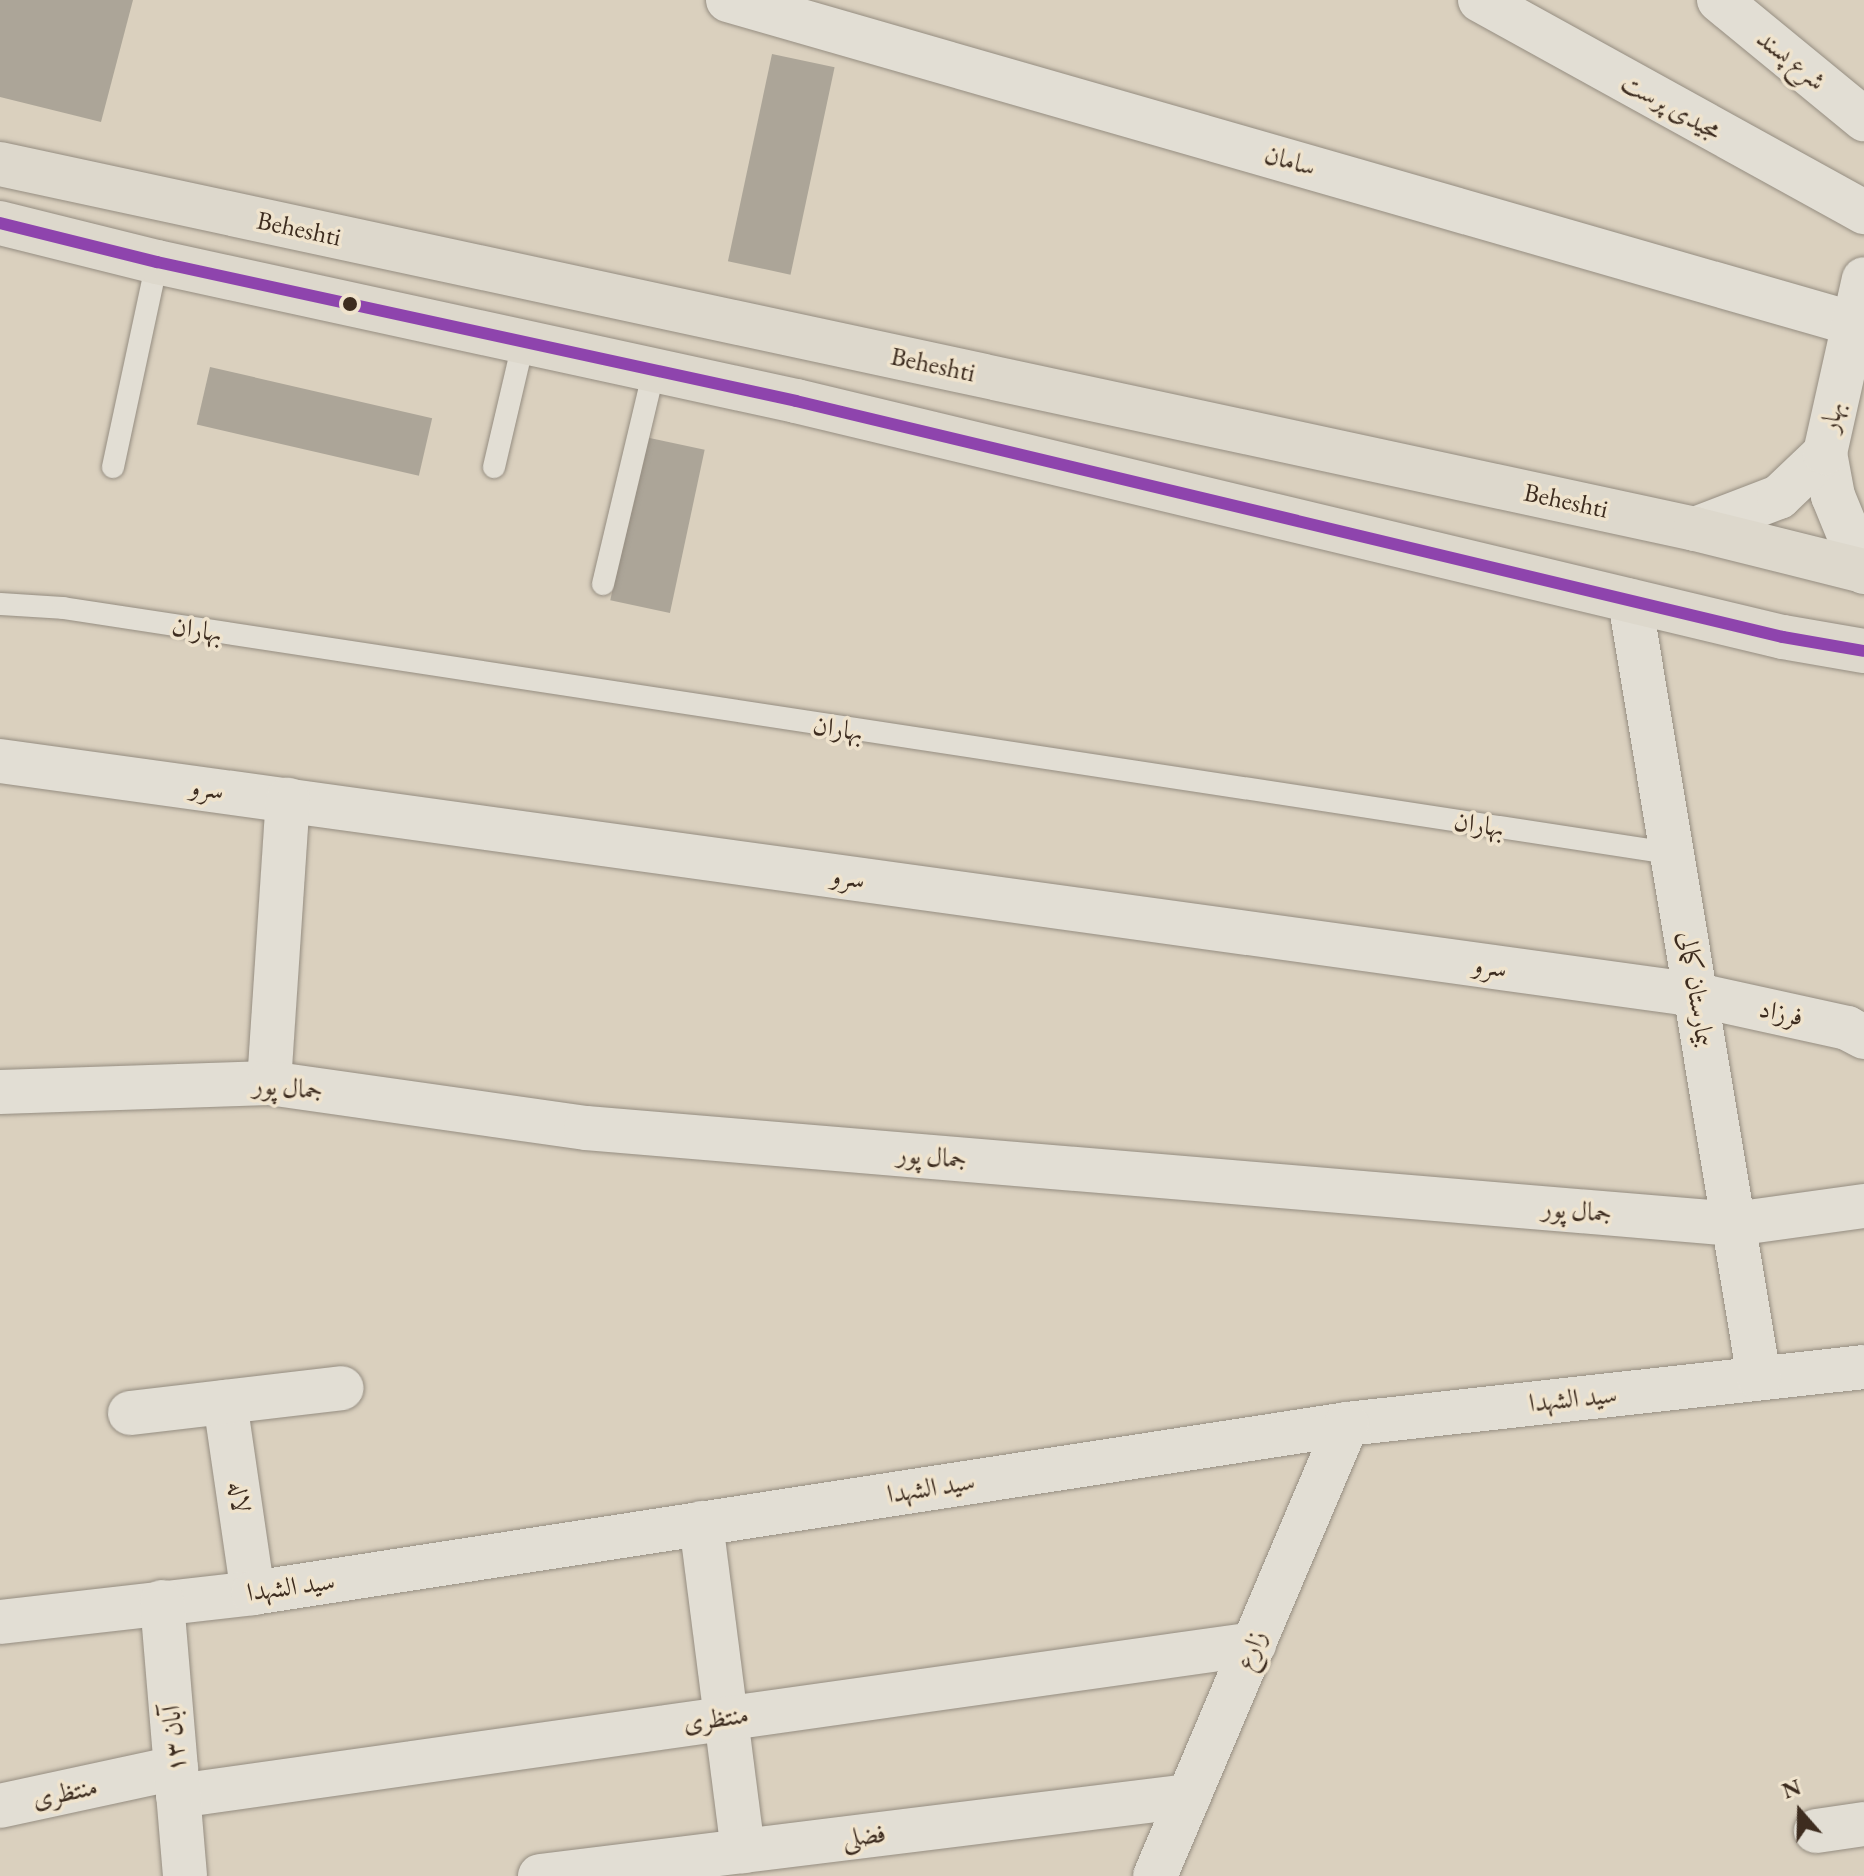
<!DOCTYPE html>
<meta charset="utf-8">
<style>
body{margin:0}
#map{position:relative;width:1864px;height:1876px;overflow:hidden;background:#dad0be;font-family:"EB Garamond",Amiri,serif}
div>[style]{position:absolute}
.building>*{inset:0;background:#aca598;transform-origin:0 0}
.roads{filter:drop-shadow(0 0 2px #958d81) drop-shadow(0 0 2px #958d81)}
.service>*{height:22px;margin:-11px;padding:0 11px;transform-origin:11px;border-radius:11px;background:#e2ded4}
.minor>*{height:44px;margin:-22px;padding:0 22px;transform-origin:22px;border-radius:22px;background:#e2ded4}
.tertiary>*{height:44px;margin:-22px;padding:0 22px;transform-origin:22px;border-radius:22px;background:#e2ded4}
.primary>*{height:44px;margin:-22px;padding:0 22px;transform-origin:22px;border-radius:22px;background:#ddd8cc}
.bus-1>*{height:12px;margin:-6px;padding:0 6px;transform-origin:6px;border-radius:6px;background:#8e44ad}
.dots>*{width:22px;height:22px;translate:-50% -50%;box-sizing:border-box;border:4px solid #efe3cd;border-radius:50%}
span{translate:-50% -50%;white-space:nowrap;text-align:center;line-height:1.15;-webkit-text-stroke:7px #efe3cd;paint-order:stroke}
.street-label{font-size:26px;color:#3d2c1f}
.north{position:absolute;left:1760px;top:1772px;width:80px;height:80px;-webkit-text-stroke:6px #efe3cd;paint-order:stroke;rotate:340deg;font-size:22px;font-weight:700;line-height:32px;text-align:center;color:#3d2c1f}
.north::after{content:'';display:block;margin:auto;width:28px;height:36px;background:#3d2c1f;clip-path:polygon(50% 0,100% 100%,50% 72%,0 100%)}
</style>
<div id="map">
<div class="building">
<div style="clip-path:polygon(0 0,133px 0,101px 122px,0 97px)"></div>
<div style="left:772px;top:54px;width:64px;height:212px;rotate:12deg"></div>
<div style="left:210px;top:367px;width:228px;height:59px;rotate:13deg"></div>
<div style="left:645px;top:437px;width:61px;height:167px;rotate:12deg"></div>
</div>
<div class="roads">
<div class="service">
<div style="left:113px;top:467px;width:210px;rotate:-77.9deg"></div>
<div style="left:494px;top:467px;width:127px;rotate:-76.8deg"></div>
<div style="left:603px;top:584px;width:220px;rotate:-76.6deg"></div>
<div style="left:0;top:604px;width:63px;rotate:3.6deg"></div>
<div style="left:63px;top:608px;width:1632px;rotate:8.67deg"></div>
</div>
<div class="minor">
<div style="left:728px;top:0;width:1169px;rotate:16.05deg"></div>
<div style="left:1480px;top:0;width:439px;rotate:28.9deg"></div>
<div style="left:1719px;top:0;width:188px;rotate:39.4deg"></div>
<div style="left:0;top:761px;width:1713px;rotate:7.85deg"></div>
<div style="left:1697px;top:995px;width:154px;rotate:12.4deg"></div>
<div style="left:1847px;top:1028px;width:19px;rotate:28deg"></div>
<div style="left:269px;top:1083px;width:284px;rotate:-86.2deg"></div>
<div style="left:0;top:1092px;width:269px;rotate:-1.9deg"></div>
<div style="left:269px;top:1083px;width:320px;rotate:8.1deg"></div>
<div style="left:586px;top:1128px;width:1152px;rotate:4.78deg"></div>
<div style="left:1734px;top:1224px;width:131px;rotate:-7.9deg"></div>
<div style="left:225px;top:1402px;width:193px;rotate:81.7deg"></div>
<div style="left:130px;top:1413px;width:213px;rotate:-6.7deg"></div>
<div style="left:701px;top:1523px;width:331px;rotate:82.7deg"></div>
<div style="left:0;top:1622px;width:255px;rotate:-6.5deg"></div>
<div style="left:253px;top:1593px;width:1107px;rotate:-8.78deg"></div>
<div style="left:1347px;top:1424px;width:520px;rotate:-6.29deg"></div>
<div style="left:178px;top:1796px;width:1087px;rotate:-8.04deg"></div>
<div style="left:0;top:1806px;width:180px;rotate:-12.2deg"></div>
<div style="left:1816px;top:1831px;width:49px;rotate:-8.3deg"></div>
<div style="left:540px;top:1876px;width:654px;rotate:-7.03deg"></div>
<div style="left:1155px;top:1876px;width:491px;rotate:-67deg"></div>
</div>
<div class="tertiary">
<div style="left:1825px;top:453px;width:44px;rotate:79.5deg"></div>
<div style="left:1833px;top:496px;width:82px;rotate:67.8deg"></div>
<div style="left:1695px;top:529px;width:90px;rotate:-20.9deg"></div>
<div style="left:1779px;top:497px;width:64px;rotate:-43.7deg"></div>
<div style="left:1825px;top:453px;width:178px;rotate:-77.4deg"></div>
<div style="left:1630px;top:601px;width:788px;rotate:80.57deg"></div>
<div style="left:162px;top:1602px;width:275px;rotate:85.2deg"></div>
</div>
<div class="primary">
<div style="left:0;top:164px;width:1734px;rotate:12.15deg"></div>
<div style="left:1695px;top:529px;width:174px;rotate:14deg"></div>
<div style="left:0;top:223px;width:162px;rotate:14deg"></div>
<div style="left:157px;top:262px;width:654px;rotate:12.27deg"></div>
<div style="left:796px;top:401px;width:1015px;rotate:13.45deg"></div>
<div style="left:1783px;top:637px;width:82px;rotate:9.8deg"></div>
</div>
</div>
<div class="bus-1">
<div style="left:0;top:223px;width:162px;rotate:14deg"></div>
<div style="left:157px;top:262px;width:654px;rotate:12.27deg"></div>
<div style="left:796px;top:401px;width:1015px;rotate:13.45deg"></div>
<div style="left:1783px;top:637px;width:82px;rotate:9.8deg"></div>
</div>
<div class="dots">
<div style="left:350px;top:304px;background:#3d2c1f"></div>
</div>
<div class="street-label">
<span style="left:1791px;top:60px;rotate:39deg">شرع پسند</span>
<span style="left:1671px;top:107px;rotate:29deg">مجیدی پرست</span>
<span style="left:1290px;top:161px;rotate:16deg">سامان</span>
<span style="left:299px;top:229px;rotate:12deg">Beheshti</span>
<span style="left:933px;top:365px;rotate:12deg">Beheshti</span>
<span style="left:1832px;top:417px;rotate:-78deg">بهار</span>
<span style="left:1566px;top:501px;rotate:12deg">Beheshti</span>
<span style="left:197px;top:630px;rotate:9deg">بهاران</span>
<span style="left:838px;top:729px;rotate:9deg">بهاران</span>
<span style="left:207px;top:789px;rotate:8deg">سرو</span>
<span style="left:1479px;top:825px;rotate:9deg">بهاران</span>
<span style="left:848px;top:878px;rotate:8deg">سرو</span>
<span style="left:1490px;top:967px;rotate:8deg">سرو</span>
<span style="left:1696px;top:989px;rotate:81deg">بیمارستان کمالی</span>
<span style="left:1781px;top:1013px;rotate:12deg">فرزاد</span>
<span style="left:288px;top:1088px;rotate:5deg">جمال پور</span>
<span style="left:932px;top:1157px;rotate:5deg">جمال پور</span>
<span style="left:1577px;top:1211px;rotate:5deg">جمال پور</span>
<span style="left:1573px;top:1399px;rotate:-6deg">سید الشهدا</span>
<span style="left:931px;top:1488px;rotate:-9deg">سید الشهدا</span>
<span style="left:239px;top:1497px;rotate:82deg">لاله</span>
<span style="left:291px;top:1587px;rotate:-8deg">سید الشهدا</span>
<span style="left:1251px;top:1650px;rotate:-67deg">زارع</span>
<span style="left:716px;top:1719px;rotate:-8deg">منتظری</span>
<span style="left:174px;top:1739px;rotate:-95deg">۱۳ آبان</span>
<span style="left:65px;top:1793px;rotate:-12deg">منتظری</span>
<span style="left:864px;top:1836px;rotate:-7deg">فضلی</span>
</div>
<div class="north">N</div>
</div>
